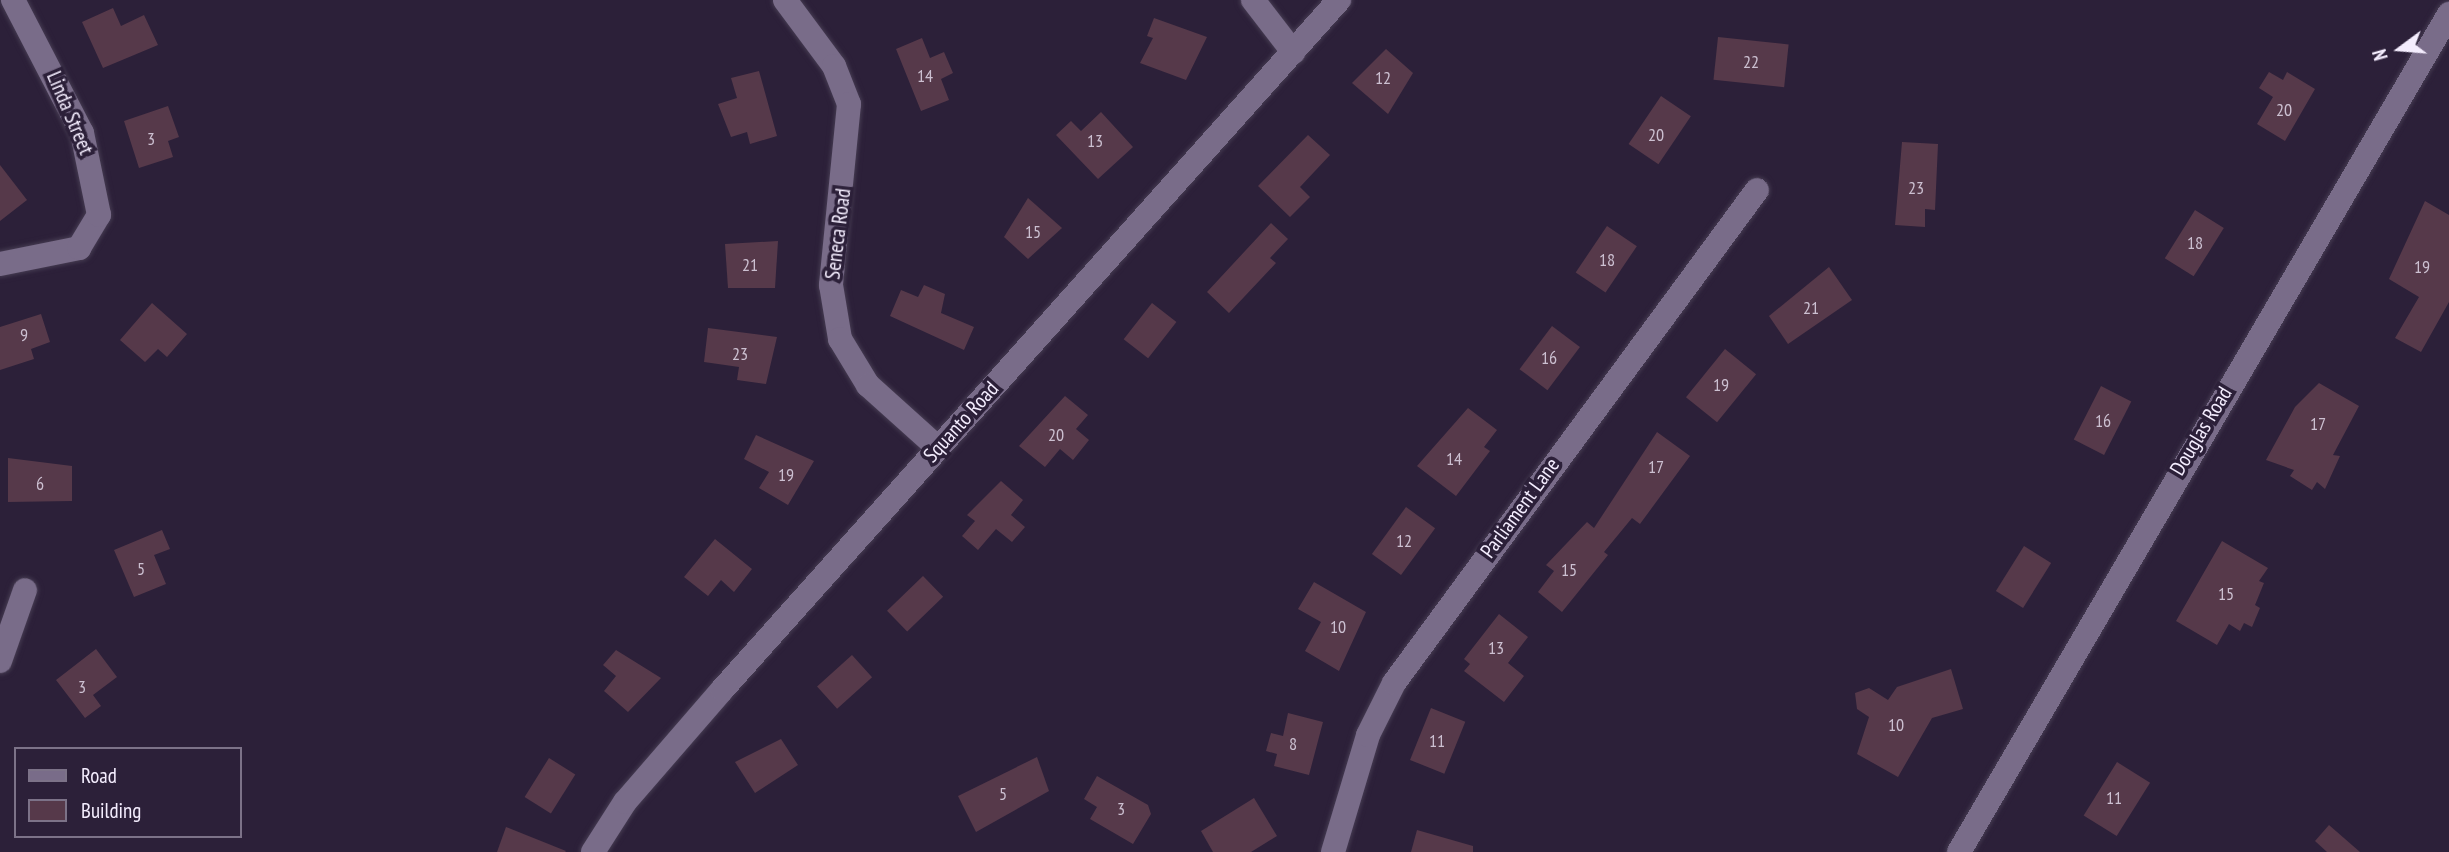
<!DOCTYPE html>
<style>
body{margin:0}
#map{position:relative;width:2449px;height:852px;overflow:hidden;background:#2c2039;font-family:"PT Sans Narrow",sans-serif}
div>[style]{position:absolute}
.building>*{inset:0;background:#56394a;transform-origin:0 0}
.roads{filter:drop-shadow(0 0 2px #453b51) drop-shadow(0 0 2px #453b51)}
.street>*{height:24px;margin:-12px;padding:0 12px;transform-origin:12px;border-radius:12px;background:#796c89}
span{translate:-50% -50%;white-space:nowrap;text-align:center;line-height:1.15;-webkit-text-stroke:7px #2c2039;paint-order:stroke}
.number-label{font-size:18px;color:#ccc0d1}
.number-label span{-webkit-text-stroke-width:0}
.street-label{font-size:21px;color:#f4edfe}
.legend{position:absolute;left:14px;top:747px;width:228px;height:91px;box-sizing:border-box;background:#2c2039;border:2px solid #7c7288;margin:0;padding:9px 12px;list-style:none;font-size:21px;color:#f4edfe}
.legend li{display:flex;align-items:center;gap:14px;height:35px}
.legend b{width:35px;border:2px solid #7c7288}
.north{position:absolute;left:2365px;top:14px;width:70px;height:70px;-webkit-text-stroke:5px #2c2039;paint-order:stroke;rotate:254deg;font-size:19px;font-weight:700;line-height:28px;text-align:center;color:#f4edfe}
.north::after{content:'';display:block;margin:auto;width:24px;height:32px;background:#f4edfe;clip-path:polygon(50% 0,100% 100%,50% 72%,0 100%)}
</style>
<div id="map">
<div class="building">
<div style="clip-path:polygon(113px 8px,121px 26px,144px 15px,158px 45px,103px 68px,82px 22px)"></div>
<div style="clip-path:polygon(1154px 18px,1207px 37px,1186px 80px,1140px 63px,1153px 38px,1147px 36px)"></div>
<div style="left:1718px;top:37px;width:71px;height:43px;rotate:6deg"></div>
<div style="clip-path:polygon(922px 38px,930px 58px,944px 52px,953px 73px,941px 79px,949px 100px,921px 111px,896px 49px)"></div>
<div style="clip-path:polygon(1386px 49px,1413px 73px,1388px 114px,1352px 83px)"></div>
<div style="clip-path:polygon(759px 71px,777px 136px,750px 144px,747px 132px,731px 137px,718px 104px,737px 98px,731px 78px)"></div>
<div style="clip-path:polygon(2269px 72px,2283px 80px,2287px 72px,2315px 89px,2285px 141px,2257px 124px,2273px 97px,2259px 88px)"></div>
<div style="left:1661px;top:96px;width:36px;height:58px;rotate:34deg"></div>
<div style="clip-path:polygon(168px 106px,179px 137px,168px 141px,173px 157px,139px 168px,124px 121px)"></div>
<div style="clip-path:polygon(1101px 112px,1133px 147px,1098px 179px,1056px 135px,1071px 121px,1081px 131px)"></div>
<div style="clip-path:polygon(1308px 135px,1330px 155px,1300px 187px,1310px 197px,1290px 217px,1258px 186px)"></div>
<div style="clip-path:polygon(1902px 142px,1938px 144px,1935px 210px,1925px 209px,1925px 227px,1895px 225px)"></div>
<div style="clip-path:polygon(0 165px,27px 200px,0 221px)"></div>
<div style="clip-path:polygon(1028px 198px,1062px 228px,1028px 259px,1004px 237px)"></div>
<div style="clip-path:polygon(2425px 201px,2449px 215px,2449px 302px,2421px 352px,2395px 338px,2419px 297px,2389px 279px)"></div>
<div style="left:2195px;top:210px;width:34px;height:57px;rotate:32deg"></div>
<div style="clip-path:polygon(1271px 223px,1288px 239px,1270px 258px,1276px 263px,1229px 313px,1207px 292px)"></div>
<div style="left:1607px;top:226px;width:36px;height:56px;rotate:34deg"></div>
<div style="clip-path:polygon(778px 241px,775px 288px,728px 288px,725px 244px)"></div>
<div style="clip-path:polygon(1829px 267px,1852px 300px,1788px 344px,1769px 316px)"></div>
<div style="clip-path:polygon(924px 285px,945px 294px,941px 313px,974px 327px,964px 350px,890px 316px,901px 290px,918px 297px)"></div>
<div style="clip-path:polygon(152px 303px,187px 334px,167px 357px,158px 349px,145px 362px,120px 340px)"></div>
<div style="left:1152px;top:303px;width:31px;height:46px;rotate:38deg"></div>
<div style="clip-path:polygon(41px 314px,50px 342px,31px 349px,34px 359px,0 370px,0 327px)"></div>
<div style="left:1552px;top:326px;width:35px;height:54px;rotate:37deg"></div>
<div style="clip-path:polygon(708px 328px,777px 337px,766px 384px,737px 380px,739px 367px,704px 362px)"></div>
<div style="left:1725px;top:349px;width:40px;height:62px;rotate:39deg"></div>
<div style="clip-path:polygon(2319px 383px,2359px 406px,2333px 455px,2340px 456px,2325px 489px,2317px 482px,2312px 490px,2290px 476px,2294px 470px,2266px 460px,2295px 407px)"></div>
<div style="left:2101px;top:386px;width:34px;height:60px;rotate:27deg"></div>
<div style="clip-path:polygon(1065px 396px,1088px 415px,1076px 429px,1089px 440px,1073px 460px,1060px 449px,1045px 467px,1019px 446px)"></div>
<div style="clip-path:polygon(1468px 408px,1497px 430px,1484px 447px,1490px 451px,1456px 496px,1417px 466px)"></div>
<div style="clip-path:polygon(1657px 432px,1690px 456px,1640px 524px,1632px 518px,1604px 552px,1608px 555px,1562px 612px,1538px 592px,1554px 571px,1546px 565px,1587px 522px,1594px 528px)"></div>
<div style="clip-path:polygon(756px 435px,814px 461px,788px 505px,759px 488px,769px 472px,744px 459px)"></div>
<div style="clip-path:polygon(8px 458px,72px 466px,72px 501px,8px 502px)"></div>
<div style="clip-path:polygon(1001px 481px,1023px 500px,1011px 515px,1025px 527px,1012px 542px,996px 529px,978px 550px,962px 536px,975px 521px,967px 515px)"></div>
<div style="left:1406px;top:507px;width:36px;height:58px;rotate:36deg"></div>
<div style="clip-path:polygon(162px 530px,170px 549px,154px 555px,166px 584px,134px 597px,114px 550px)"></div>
<div style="clip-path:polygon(715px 539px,752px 569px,734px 592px,721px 580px,708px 596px,684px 577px)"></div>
<div style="clip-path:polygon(2222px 541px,2268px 568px,2259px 581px,2264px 583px,2255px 605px,2260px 608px,2252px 627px,2244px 623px,2240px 631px,2229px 624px,2217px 645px,2176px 621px)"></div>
<div style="left:2024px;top:546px;width:32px;height:53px;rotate:32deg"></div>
<div style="left:923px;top:576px;width:29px;height:50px;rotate:46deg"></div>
<div style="clip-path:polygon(1314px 582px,1366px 612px,1339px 671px,1305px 651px,1321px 622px,1298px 609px)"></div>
<div style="clip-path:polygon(1499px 614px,1528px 637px,1508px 663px,1524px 676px,1504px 702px,1464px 671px,1470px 664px,1464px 659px)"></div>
<div style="clip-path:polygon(96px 649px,117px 677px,93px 695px,101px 706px,85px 718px,56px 680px)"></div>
<div style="clip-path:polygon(616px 650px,661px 678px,628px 712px,604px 691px,616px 676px,603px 665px)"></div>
<div style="left:852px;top:655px;width:30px;height:47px;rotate:48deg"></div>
<div style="clip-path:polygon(1951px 669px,1963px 709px,1932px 718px,1898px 777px,1857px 754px,1869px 717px,1857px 709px,1855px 693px,1869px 688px,1888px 700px,1897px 687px)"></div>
<div style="left:1431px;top:708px;width:37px;height:56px;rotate:22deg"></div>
<div style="clip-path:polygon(1288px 713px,1323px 722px,1309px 775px,1274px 766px,1277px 754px,1266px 751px,1271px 733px,1283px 736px)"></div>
<div style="clip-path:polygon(781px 739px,798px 765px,755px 793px,735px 762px)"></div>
<div style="clip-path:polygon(1037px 757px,1049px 791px,976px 832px,958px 796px)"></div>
<div style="left:549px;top:758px;width:31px;height:46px;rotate:32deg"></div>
<div style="left:2117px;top:762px;width:39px;height:63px;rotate:32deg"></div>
<div style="clip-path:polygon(1097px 776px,1148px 805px,1151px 814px,1133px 844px,1090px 819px,1097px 807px,1084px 799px)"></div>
<div style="clip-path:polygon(1254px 798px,1277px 836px,1251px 852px,1213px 852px,1201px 831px)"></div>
<div style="clip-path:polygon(2329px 825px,2360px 852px,2327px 852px,2315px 841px)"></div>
<div style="clip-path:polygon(506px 827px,566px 851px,565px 852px,497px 852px)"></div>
<div style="clip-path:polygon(1417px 830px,1473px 846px,1473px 852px,1411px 852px)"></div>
</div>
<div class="roads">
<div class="street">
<div style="left:785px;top:0;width:82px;rotate:53.4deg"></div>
<div style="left:834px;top:66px;width:41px;rotate:68.5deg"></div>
<div style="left:849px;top:104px;width:182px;rotate:95.7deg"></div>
<div style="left:831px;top:285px;width:55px;rotate:80.5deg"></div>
<div style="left:840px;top:339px;width:54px;rotate:58.7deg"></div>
<div style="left:868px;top:385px;width:94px;rotate:42deg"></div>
<div style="left:1253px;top:0;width:66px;rotate:52.4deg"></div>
<div style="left:0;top:264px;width:81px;rotate:-11.4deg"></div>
<div style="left:79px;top:248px;width:39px;rotate:-59deg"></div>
<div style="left:99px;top:215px;width:84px;rotate:-101.7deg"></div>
<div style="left:82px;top:133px;width:150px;rotate:-117.4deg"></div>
<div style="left:0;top:661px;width:75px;rotate:-70.6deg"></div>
<div style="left:593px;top:852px;width:59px;rotate:-57.4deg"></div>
<div style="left:625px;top:802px;width:148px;rotate:-49.1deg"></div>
<div style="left:722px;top:690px;width:926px;rotate:-48.2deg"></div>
<div style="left:1333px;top:852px;width:122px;rotate:-73.3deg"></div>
<div style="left:1368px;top:735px;width:58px;rotate:-63.4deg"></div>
<div style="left:1394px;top:683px;width:612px;rotate:-53.64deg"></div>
<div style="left:1959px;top:852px;width:971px;rotate:-59.68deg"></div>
</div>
</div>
<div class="number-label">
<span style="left:1751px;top:62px">22</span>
<span style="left:925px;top:76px">14</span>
<span style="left:1383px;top:78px">12</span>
<span style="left:2284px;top:110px">20</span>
<span style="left:1656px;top:135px">20</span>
<span style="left:151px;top:139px">3</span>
<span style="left:1095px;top:141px">13</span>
<span style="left:1916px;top:188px">23</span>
<span style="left:1033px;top:232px">15</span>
<span style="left:2195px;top:243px">18</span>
<span style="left:1607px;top:260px">18</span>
<span style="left:750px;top:265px">21</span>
<span style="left:2422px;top:267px">19</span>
<span style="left:1811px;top:308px">21</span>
<span style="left:24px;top:335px">9</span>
<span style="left:740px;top:354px">23</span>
<span style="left:1549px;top:358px">16</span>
<span style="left:1721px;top:385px">19</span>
<span style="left:2103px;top:421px">16</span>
<span style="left:2318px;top:424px">17</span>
<span style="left:1056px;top:435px">20</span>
<span style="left:1454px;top:459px">14</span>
<span style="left:1656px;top:467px">17</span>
<span style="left:786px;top:475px">19</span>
<span style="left:40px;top:484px">6</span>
<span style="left:1404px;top:541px">12</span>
<span style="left:141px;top:569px">5</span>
<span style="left:1569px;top:570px">15</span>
<span style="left:2226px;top:594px">15</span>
<span style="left:1338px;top:627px">10</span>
<span style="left:1496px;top:648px">13</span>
<span style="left:82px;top:687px">3</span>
<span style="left:1896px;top:725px">10</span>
<span style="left:1437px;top:741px">11</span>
<span style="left:1293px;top:744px">8</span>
<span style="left:1003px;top:794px">5</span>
<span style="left:2114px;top:798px">11</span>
<span style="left:1121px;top:809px">3</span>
</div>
<div class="street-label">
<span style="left:70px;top:113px;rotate:67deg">Linda Street</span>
<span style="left:838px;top:234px;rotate:-83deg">Seneca Road</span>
<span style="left:961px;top:422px;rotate:-48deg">Squanto Road</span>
<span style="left:2201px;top:431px;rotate:-59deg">Douglas Road</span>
<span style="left:1520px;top:508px;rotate:-54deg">Parliament Lane</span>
</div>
<ul class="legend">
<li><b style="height:9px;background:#796c89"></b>Road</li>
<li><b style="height:19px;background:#56394a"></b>Building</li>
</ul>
<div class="north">N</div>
</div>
